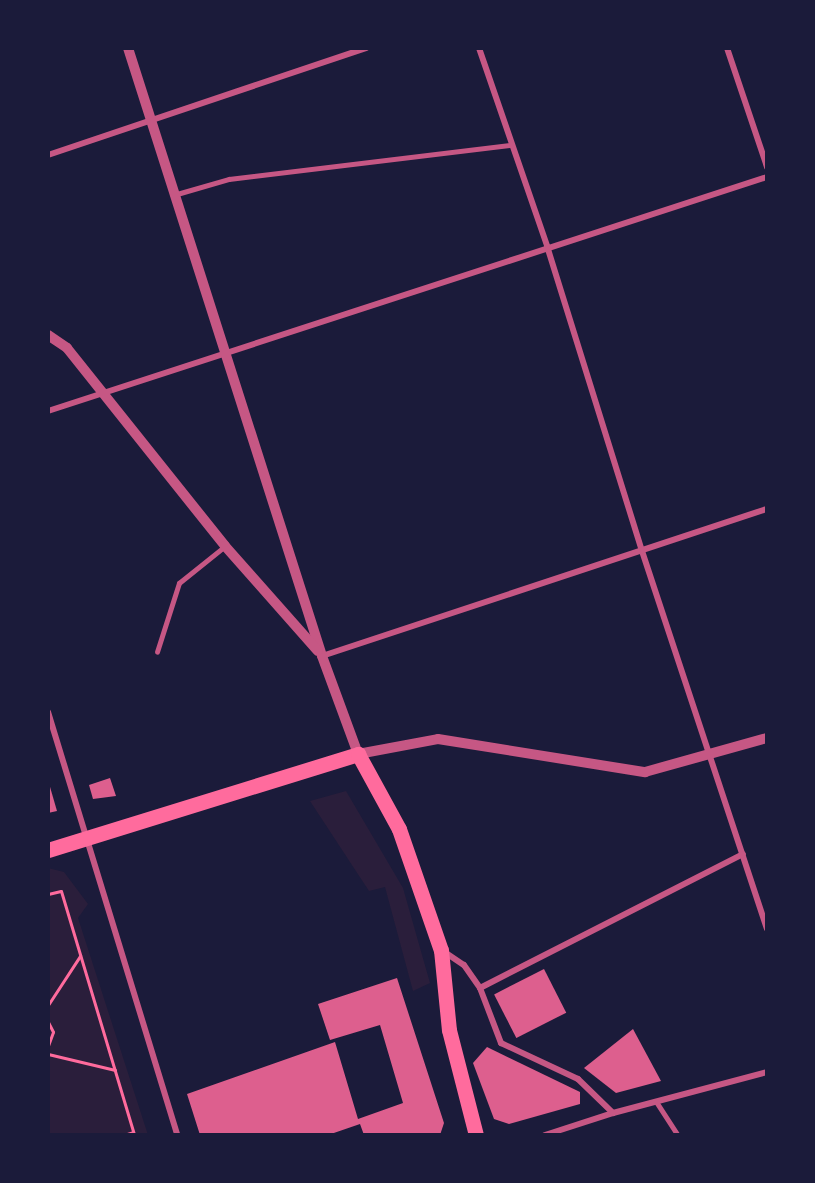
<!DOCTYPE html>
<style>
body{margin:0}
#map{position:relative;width:815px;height:1183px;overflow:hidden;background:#1b1b3a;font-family:Signika,sans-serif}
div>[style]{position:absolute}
.green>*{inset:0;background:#2a1e3b}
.building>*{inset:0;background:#dd5f8e;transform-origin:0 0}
.path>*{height:3px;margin:-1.5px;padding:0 1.5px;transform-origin:1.5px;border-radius:1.5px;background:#ff6b9d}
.service>*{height:4.5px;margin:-2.25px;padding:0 2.25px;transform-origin:2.25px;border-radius:2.25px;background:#c65784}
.minor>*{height:6px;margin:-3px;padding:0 3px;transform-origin:3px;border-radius:3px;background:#c65784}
.tertiary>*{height:10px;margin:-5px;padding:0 5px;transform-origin:5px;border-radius:5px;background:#c65784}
.primary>*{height:15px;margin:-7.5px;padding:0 7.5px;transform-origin:7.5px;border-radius:7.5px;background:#ff6b9d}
span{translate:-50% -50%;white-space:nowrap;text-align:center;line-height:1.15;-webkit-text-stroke:6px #1b1b3a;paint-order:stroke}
.frame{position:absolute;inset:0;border:50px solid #1b1b3a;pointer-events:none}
</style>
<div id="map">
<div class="green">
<div style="clip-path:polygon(346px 791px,403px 888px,430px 983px,413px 991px,385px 887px,369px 891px,310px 801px)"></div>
<div style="clip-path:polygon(48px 868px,64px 872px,88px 904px,78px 918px,148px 1135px,48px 1135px)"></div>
</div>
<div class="building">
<div style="clip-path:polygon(110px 778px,116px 796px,93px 799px,89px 785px)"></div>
<div style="clip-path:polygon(48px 780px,57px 811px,48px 813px)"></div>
<div style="left:544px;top:969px;width:49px;height:56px;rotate:63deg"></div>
<div style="clip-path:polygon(397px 978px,444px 1123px,440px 1135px,364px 1135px,360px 1124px,328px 1135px,200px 1135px,187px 1094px,335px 1042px,358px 1119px,403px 1103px,380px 1025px,330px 1040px,318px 1004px)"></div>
<div style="clip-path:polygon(633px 1029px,661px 1081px,616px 1093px,584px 1068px)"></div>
<div style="clip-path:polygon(487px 1047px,580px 1092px,580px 1104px,509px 1124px,494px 1119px,473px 1063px)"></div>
</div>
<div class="path">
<div style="left:48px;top:894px;width:13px;rotate:-13deg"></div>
<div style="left:61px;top:891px;width:255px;rotate:73.3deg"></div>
<div style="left:48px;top:1005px;width:59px;rotate:-56.9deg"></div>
<div style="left:48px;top:1022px;width:11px;rotate:63deg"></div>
<div style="left:53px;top:1032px;width:15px;rotate:110deg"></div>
<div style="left:48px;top:1054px;width:69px;rotate:13.4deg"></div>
<div style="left:48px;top:1059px;width:21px;rotate:90deg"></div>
<div style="left:124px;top:1135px;width:9px;rotate:-18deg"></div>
</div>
<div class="service">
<div style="left:177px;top:194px;width:54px;rotate:-16.1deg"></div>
<div style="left:229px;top:179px;width:284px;rotate:-6.9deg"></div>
<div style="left:157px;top:652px;width:72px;rotate:-72.3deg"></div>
<div style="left:179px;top:583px;width:58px;rotate:-38.7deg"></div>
<div style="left:656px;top:1101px;width:40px;rotate:57.1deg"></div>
</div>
<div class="minor">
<div style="left:479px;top:48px;width:209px;rotate:71deg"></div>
<div style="left:547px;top:246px;width:319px;rotate:72.7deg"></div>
<div style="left:642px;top:551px;width:398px;rotate:71.7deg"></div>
<div style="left:727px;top:48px;width:126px;rotate:71.4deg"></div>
<div style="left:48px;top:155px;width:336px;rotate:-18.6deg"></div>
<div style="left:48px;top:411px;width:756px;rotate:-18.03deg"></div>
<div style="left:322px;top:656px;width:469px;rotate:-18.3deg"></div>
<div style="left:48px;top:712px;width:442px;rotate:73deg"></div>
<div style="left:443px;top:951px;width:25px;rotate:34deg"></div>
<div style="left:464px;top:965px;width:28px;rotate:55deg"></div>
<div style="left:480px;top:988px;width:59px;rotate:69.1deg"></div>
<div style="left:501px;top:1043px;width:85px;rotate:25.1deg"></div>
<div style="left:578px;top:1079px;width:49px;rotate:44.2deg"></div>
<div style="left:480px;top:988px;width:295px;rotate:-27deg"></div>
<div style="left:545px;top:1135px;width:71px;rotate:-17.9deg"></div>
<div style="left:613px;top:1113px;width:159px;rotate:-14.9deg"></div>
</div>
<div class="tertiary">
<div style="left:128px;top:48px;width:638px;rotate:72.3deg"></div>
<div style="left:322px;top:656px;width:104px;rotate:69.8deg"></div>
<div style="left:358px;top:754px;width:81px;rotate:-10.6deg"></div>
<div style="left:438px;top:739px;width:210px;rotate:9.1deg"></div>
<div style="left:645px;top:772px;width:127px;rotate:-15.6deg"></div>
<div style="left:48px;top:335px;width:23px;rotate:34deg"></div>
<div style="left:67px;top:348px;width:253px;rotate:51.4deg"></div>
<div style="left:225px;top:546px;width:140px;rotate:48.5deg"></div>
</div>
<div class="primary">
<div style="left:48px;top:850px;width:325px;rotate:-17.2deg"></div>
<div style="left:358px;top:754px;width:85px;rotate:61.3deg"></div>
<div style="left:399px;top:829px;width:128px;rotate:70.9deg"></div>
<div style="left:441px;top:950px;width:80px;rotate:84.3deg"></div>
<div style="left:449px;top:1030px;width:108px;rotate:75.6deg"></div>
</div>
<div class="frame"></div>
</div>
